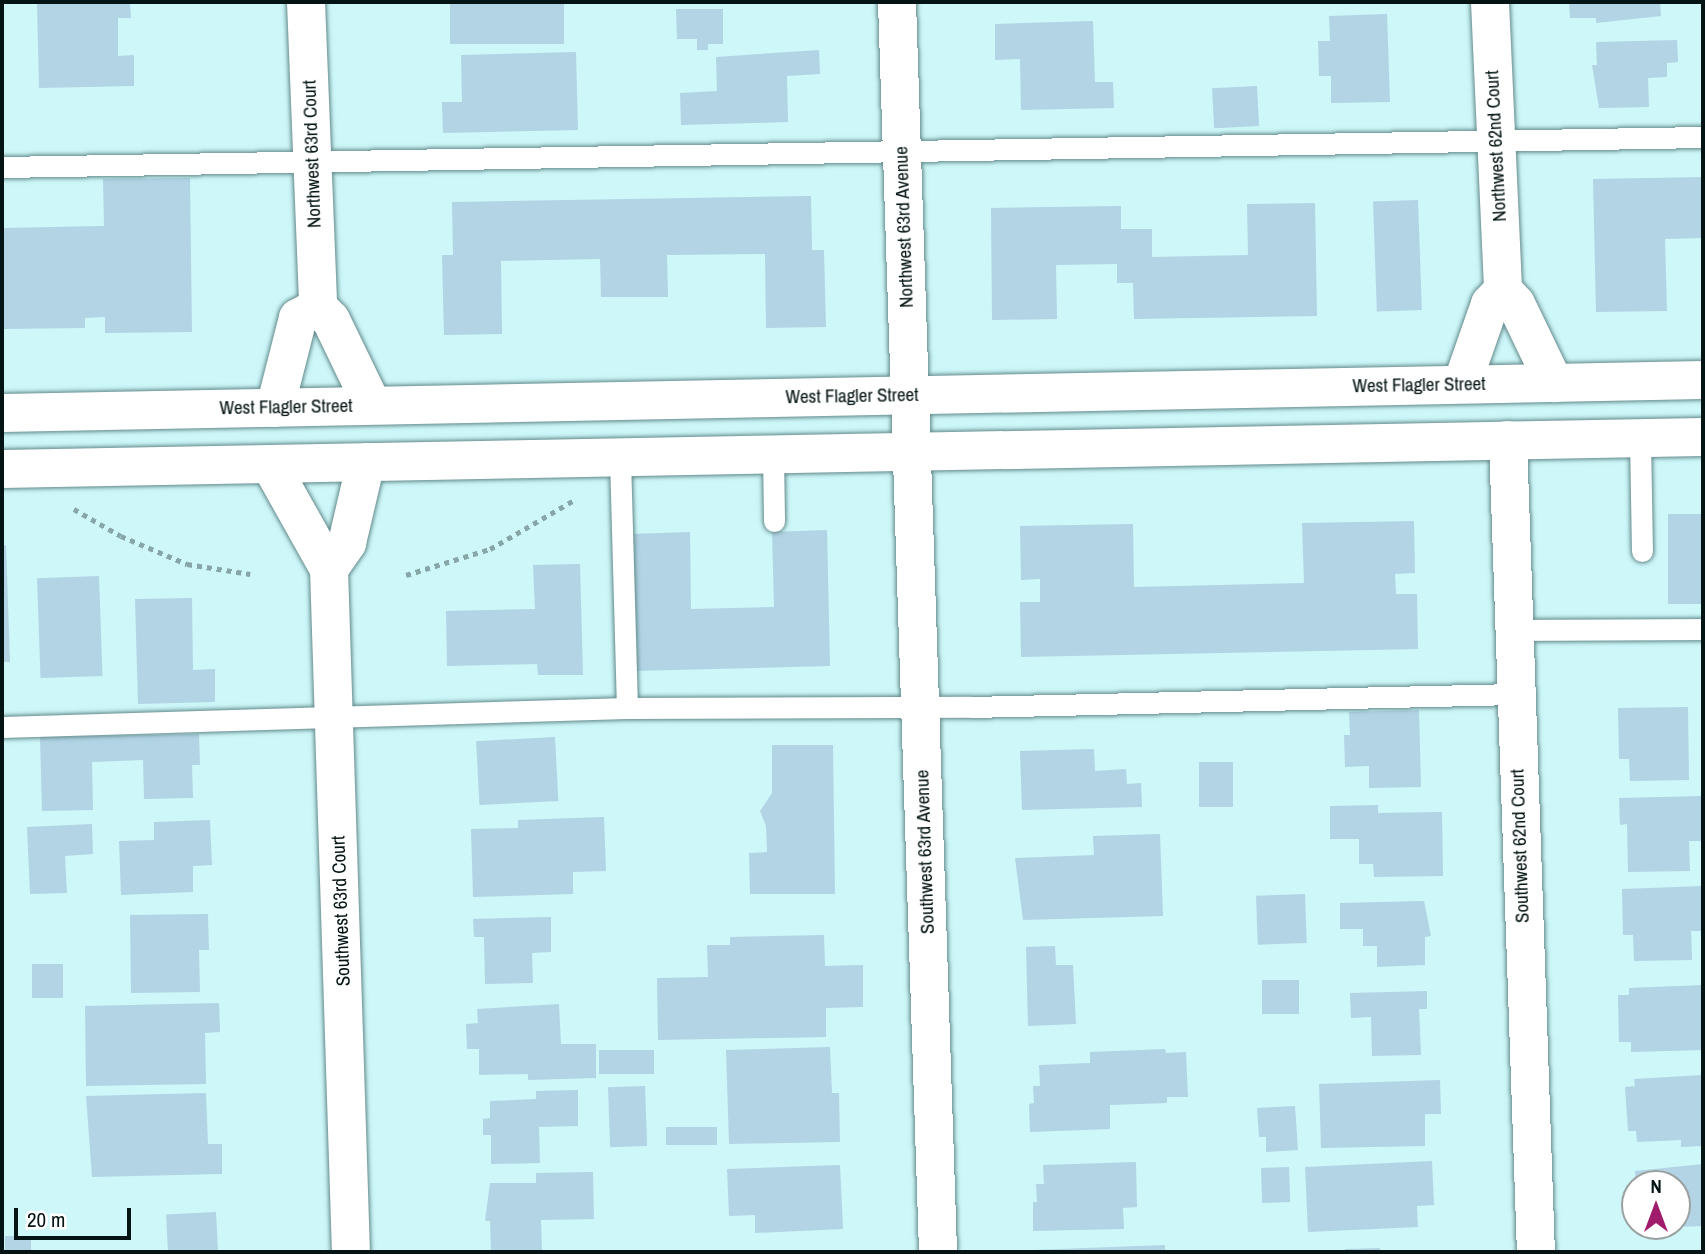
<!DOCTYPE html>
<style>
body{margin:0}
#map{position:relative;width:1705px;height:1254px;overflow:hidden;background:#cdf7f8;font-family:"Archivo Narrow",sans-serif}
div>[style]{position:absolute}
.building>*{inset:0;background:#b2d4e5;transform-origin:0 0}
.path>*{height:4.5px;margin-top:-2.25px;transform-origin:0;background:repeating-linear-gradient(90deg,#86a6a7 0 5px,transparent 0 10px)}
.roads{filter:drop-shadow(0 0 2px #638a8c) drop-shadow(0 0 2px #638a8c)}
.service>*{height:21px;margin:-10.5px;padding:0 10.5px;transform-origin:10.5px;border-radius:10.5px;background:#fff}
.minor>*{height:38px;margin:-19px;padding:0 19px;transform-origin:19px;border-radius:19px;background:#fff}
.secondary>*{height:38px;margin:-19px;padding:0 19px;transform-origin:19px;border-radius:19px;background:#fff}
span{translate:-50% -50%;white-space:nowrap;text-align:center;line-height:1.15;-webkit-text-stroke:5px #fff;paint-order:stroke}
.street-label{font-size:19px;color:#041313}
.frame{position:absolute;inset:0;border:4px solid #041313;pointer-events:none}
.north{position:absolute;left:1621px;top:1170px;width:70px;height:70px;box-sizing:border-box;background:#fff;border:2px solid #9ba1a1;border-radius:50%;rotate:0deg;font-size:19px;font-weight:700;line-height:28px;text-align:center;color:#041313}
.north::after{content:'';display:block;margin:auto;width:24px;height:32px;background:#a01c6b;clip-path:polygon(50% 0,100% 100%,50% 72%,0 100%)}
.scale{position:absolute;left:14px;top:1208px;width:117px;height:32px;box-sizing:border-box;border:4px solid #041313;border-top:0;padding-left:9px;font-size:21px;line-height:24px;white-space:nowrap;color:#041313;-webkit-text-stroke:5px #fff;paint-order:stroke}
</style>
<div id="map">
<div class="building">
<div style="clip-path:polygon(37px 2px,130px 2px,131px 18px,118px 18px,118px 56px,134px 55px,134px 86px,39px 88px)"></div>
<div style="left:450px;top:2px;width:114px;height:42px"></div>
<div style="clip-path:polygon(1569px 2px,1660px 2px,1661px 16px,1596px 23px,1596px 18px,1570px 18px)"></div>
<div style="clip-path:polygon(676px 9px,723px 9px,723px 44px,708px 44px,708px 50px,697px 50px,697px 39px,677px 39px)"></div>
<div style="clip-path:polygon(1387px 14px,1390px 102px,1331px 103px,1331px 76px,1319px 76px,1318px 41px,1330px 41px,1329px 16px)"></div>
<div style="clip-path:polygon(1093px 21px,1095px 82px,1113px 82px,1114px 108px,1021px 110px,1020px 59px,995px 60px,995px 24px)"></div>
<div style="clip-path:polygon(1677px 40px,1678px 62px,1667px 63px,1667px 77px,1648px 78px,1649px 107px,1599px 108px,1592px 65px,1597px 65px,1596px 42px)"></div>
<div style="clip-path:polygon(819px 50px,820px 74px,787px 76px,788px 122px,681px 125px,680px 93px,717px 91px,716px 57px)"></div>
<div style="clip-path:polygon(576px 52px,578px 130px,443px 133px,442px 102px,462px 102px,461px 55px)"></div>
<div style="left:1257px;top:86px;width:40px;height:45px;rotate:87deg"></div>
<div style="clip-path:polygon(1703px 177px,1703px 238px,1665px 239px,1667px 311px,1596px 312px,1593px 179px)"></div>
<div style="clip-path:polygon(190px 178px,192px 332px,105px 333px,105px 317px,85px 318px,85px 328px,2px 329px,2px 228px,104px 226px,103px 179px)"></div>
<div style="clip-path:polygon(811px 196px,812px 250px,824px 250px,826px 327px,766px 328px,765px 254px,667px 255px,668px 297px,601px 297px,600px 259px,501px 261px,502px 334px,444px 335px,442px 255px,453px 255px,452px 202px)"></div>
<div style="left:1418px;top:200px;width:110px;height:45px;rotate:88deg"></div>
<div style="clip-path:polygon(1315px 203px,1317px 316px,1134px 319px,1133px 283px,1117px 283px,1117px 264px,1056px 265px,1057px 319px,992px 320px,991px 208px,1121px 206px,1121px 229px,1152px 229px,1152px 257px,1248px 255px,1247px 204px)"></div>
<div style="left:1703px;top:514px;width:90px;height:35px;rotate:90deg"></div>
<div style="clip-path:polygon(1414px 521px,1415px 573px,1395px 574px,1396px 594px,1417px 594px,1418px 649px,1021px 657px,1020px 602px,1040px 602px,1040px 579px,1021px 580px,1020px 526px,1133px 524px,1134px 587px,1304px 583px,1302px 523px)"></div>
<div style="clip-path:polygon(827px 530px,830px 666px,634px 671px,631px 534px,690px 532px,691px 609px,774px 607px,772px 532px)"></div>
<div style="clip-path:polygon(6px 545px,10px 662px,2px 662px,2px 546px)"></div>
<div style="clip-path:polygon(580px 564px,583px 675px,538px 675px,537px 664px,447px 666px,446px 611px,535px 609px,533px 565px)"></div>
<div style="left:99px;top:576px;width:100px;height:62px;rotate:88deg"></div>
<div style="clip-path:polygon(192px 598px,193px 670px,215px 669px,215px 702px,138px 704px,135px 599px)"></div>
<div style="clip-path:polygon(1688px 707px,1689px 780px,1630px 781px,1629px 759px,1619px 759px,1618px 708px)"></div>
<div style="clip-path:polygon(1419px 710px,1421px 787px,1369px 788px,1369px 766px,1345px 767px,1344px 735px,1350px 735px,1349px 712px)"></div>
<div style="clip-path:polygon(199px 734px,200px 765px,192px 765px,193px 798px,144px 799px,143px 760px,92px 762px,93px 810px,42px 811px,40px 737px)"></div>
<div style="left:555px;top:737px;width:64px;height:79px;rotate:87deg"></div>
<div style="clip-path:polygon(772px 745px,833px 745px,835px 894px,750px 894px,749px 853px,767px 852px,766px 826px,760px 811px,772px 793px)"></div>
<div style="clip-path:polygon(1094px 749px,1095px 771px,1126px 769px,1127px 784px,1141px 783px,1142px 807px,1022px 810px,1020px 751px)"></div>
<div style="left:1199px;top:762px;width:34px;height:45px"></div>
<div style="clip-path:polygon(1703px 796px,1703px 841px,1689px 841px,1690px 871px,1628px 872px,1627px 824px,1620px 825px,1619px 798px)"></div>
<div style="clip-path:polygon(1378px 805px,1378px 813px,1442px 812px,1443px 876px,1374px 877px,1373px 864px,1359px 864px,1359px 839px,1330px 839px,1330px 806px)"></div>
<div style="clip-path:polygon(604px 817px,606px 871px,573px 872px,573px 894px,473px 897px,471px 829px,518px 828px,518px 820px)"></div>
<div style="clip-path:polygon(210px 820px,212px 865px,193px 866px,193px 892px,121px 895px,119px 841px,154px 840px,154px 822px)"></div>
<div style="clip-path:polygon(92px 824px,93px 854px,65px 856px,67px 893px,30px 894px,27px 827px)"></div>
<div style="clip-path:polygon(1160px 834px,1163px 916px,1023px 920px,1015px 858px,1094px 855px,1093px 836px)"></div>
<div style="clip-path:polygon(1703px 886px,1703px 931px,1691px 931px,1692px 960px,1634px 961px,1633px 935px,1623px 935px,1622px 889px)"></div>
<div style="left:1305px;top:894px;width:49px;height:49px;rotate:88deg"></div>
<div style="clip-path:polygon(1424px 901px,1431px 936px,1425px 937px,1425px 965px,1377px 967px,1377px 946px,1363px 946px,1363px 929px,1340px 929px,1340px 903px)"></div>
<div style="clip-path:polygon(208px 914px,209px 950px,199px 950px,200px 992px,131px 993px,130px 915px)"></div>
<div style="clip-path:polygon(551px 917px,551px 952px,532px 953px,533px 983px,485px 984px,484px 937px,474px 937px,473px 919px)"></div>
<div style="clip-path:polygon(824px 935px,825px 966px,863px 965px,863px 1007px,826px 1008px,826px 1037px,658px 1040px,657px 978px,708px 977px,707px 945px,730px 945px,730px 937px)"></div>
<div style="clip-path:polygon(1055px 946px,1056px 965px,1073px 965px,1076px 1024px,1028px 1026px,1026px 947px)"></div>
<div style="left:32px;top:964px;width:31px;height:34px"></div>
<div style="left:1262px;top:980px;width:37px;height:34px"></div>
<div style="clip-path:polygon(1703px 985px,1703px 1050px,1631px 1052px,1631px 1042px,1619px 1042px,1618px 995px,1629px 995px,1629px 988px)"></div>
<div style="clip-path:polygon(1427px 991px,1427px 1009px,1419px 1009px,1421px 1055px,1372px 1056px,1371px 1017px,1351px 1018px,1350px 993px)"></div>
<div style="clip-path:polygon(219px 1003px,220px 1032px,205px 1033px,206px 1084px,86px 1086px,85px 1006px)"></div>
<div style="clip-path:polygon(559px 1004px,561px 1044px,596px 1044px,596px 1078px,528px 1080px,528px 1074px,479px 1075px,479px 1049px,467px 1049px,466px 1024px,478px 1023px,477px 1009px)"></div>
<div style="clip-path:polygon(830px 1047px,832px 1093px,839px 1093px,840px 1142px,729px 1144px,726px 1050px)"></div>
<div style="clip-path:polygon(1165px 1049px,1166px 1053px,1186px 1052px,1188px 1097px,1167px 1097px,1167px 1103px,1110px 1105px,1110px 1129px,1030px 1132px,1029px 1104px,1034px 1103px,1033px 1086px,1040px 1086px,1039px 1065px,1090px 1063px,1090px 1052px)"></div>
<div style="left:654px;top:1050px;width:24px;height:55px;rotate:90deg"></div>
<div style="clip-path:polygon(1703px 1075px,1703px 1146px,1681px 1147px,1681px 1140px,1637px 1142px,1636px 1131px,1628px 1131px,1625px 1087px,1635px 1086px,1634px 1079px)"></div>
<div style="clip-path:polygon(1440px 1080px,1441px 1114px,1425px 1114px,1425px 1146px,1321px 1148px,1319px 1084px)"></div>
<div style="left:645px;top:1086px;width:60px;height:37px;rotate:88deg"></div>
<div style="clip-path:polygon(578px 1090px,578px 1126px,539px 1127px,540px 1163px,491px 1164px,491px 1135px,483px 1135px,483px 1119px,490px 1118px,490px 1101px,536px 1099px,536px 1091px)"></div>
<div style="clip-path:polygon(206px 1093px,208px 1144px,222px 1144px,222px 1174px,92px 1177px,86px 1096px)"></div>
<div style="clip-path:polygon(1295px 1106px,1298px 1150px,1266px 1152px,1266px 1137px,1259px 1137px,1257px 1108px)"></div>
<div style="left:666px;top:1127px;width:51px;height:18px"></div>
<div style="clip-path:polygon(1432px 1161px,1434px 1205px,1417px 1206px,1418px 1227px,1308px 1232px,1305px 1167px)"></div>
<div style="clip-path:polygon(1136px 1162px,1137px 1207px,1123px 1208px,1124px 1229px,1033px 1231px,1033px 1202px,1037px 1202px,1036px 1184px,1044px 1184px,1043px 1165px)"></div>
<div style="clip-path:polygon(1703px 1164px,1703px 1226px,1677px 1227px,1677px 1184px,1636px 1184px,1635px 1171px)"></div>
<div style="clip-path:polygon(840px 1165px,843px 1229px,755px 1233px,755px 1215px,729px 1216px,727px 1169px)"></div>
<div style="left:1289px;top:1167px;width:35px;height:28px;rotate:88deg"></div>
<div style="clip-path:polygon(593px 1172px,594px 1219px,541px 1220px,542px 1251px,491px 1251px,490px 1221px,485px 1221px,490px 1183px,536px 1183px,536px 1173px)"></div>
<div style="clip-path:polygon(1629px 1189px,1635px 1189px,1635px 1226px,1642px 1228px,1631px 1229px)"></div>
<div style="left:216px;top:1212px;width:40px;height:50px;rotate:87deg"></div>
<div style="left:31px;top:1236px;width:16px;height:26px;rotate:90deg"></div>
<div style="clip-path:polygon(1165px 1245px,1165px 1252px,1033px 1252px,1033px 1250px)"></div>
<div style="clip-path:polygon(1380px 1248px,1380px 1252px,1345px 1252px,1345px 1249px)"></div>
</div>
<div class="path">
<div style="left:74px;top:509px;width:54px;rotate:29.9deg"></div>
<div style="left:121px;top:536px;width:72px;rotate:23deg"></div>
<div style="left:187px;top:564px;width:64px;rotate:9deg"></div>
<div style="left:406px;top:575px;width:88px;rotate:-17.2deg"></div>
<div style="left:490px;top:549px;width:99px;rotate:-30.2deg"></div>
</div>
<div class="roads">
<div class="service">
<div style="left:2px;top:167px;width:1701px;rotate:-1.01deg"></div>
<div style="left:1640px;top:438px;width:113px;rotate:89deg"></div>
<div style="left:773px;top:455px;width:66px;rotate:89.1deg"></div>
<div style="left:620px;top:458px;width:250px;rotate:88.4deg"></div>
<div style="left:1512px;top:630px;width:191px;rotate:-0.3deg"></div>
<div style="left:2px;top:727px;width:625px;rotate:-1.74deg"></div>
<div style="left:627px;top:708px;width:344px;rotate:-0.2deg"></div>
<div style="left:971px;top:707px;width:543px;rotate:-1.37deg"></div>
</div>
<div class="minor">
<div style="left:306px;top:2px;width:305px;rotate:87.7deg"></div>
<div style="left:318px;top:307px;width:18px;rotate:45deg"></div>
<div style="left:331px;top:320px;width:94px;rotate:64.2deg"></div>
<div style="left:897px;top:2px;width:1251px;rotate:88.12deg"></div>
<div style="left:1490px;top:2px;width:288px;rotate:87.4deg"></div>
<div style="left:1503px;top:290px;width:19px;rotate:47deg"></div>
<div style="left:1516px;top:304px;width:88px;rotate:64.3deg"></div>
<div style="left:1462px;top:384px;width:85px;rotate:-70.7deg"></div>
<div style="left:1490px;top:304px;width:19px;rotate:-47deg"></div>
<div style="left:275px;top:408px;width:93px;rotate:-75.7deg"></div>
<div style="left:298px;top:318px;width:23px;rotate:-29deg"></div>
<div style="left:1508px;top:440px;width:812px;rotate:88.03deg"></div>
<div style="left:270px;top:464px;width:120px;rotate:60.7deg"></div>
<div style="left:329px;top:569px;width:683px;rotate:88.16deg"></div>
<div style="left:329px;top:569px;width:32px;rotate:-55deg"></div>
<div style="left:347px;top:543px;width:83px;rotate:-76.8deg"></div>
</div>
<div class="secondary">
<div style="left:2px;top:413px;width:1701px;rotate:-1.11deg"></div>
<div style="left:2px;top:469px;width:1701px;rotate:-1.08deg"></div>
</div>
</div>
<div class="street-label">
<span style="left:1496px;top:146px;rotate:-93deg">Northwest 62nd Court</span>
<span style="left:312px;top:154px;rotate:-92deg">Northwest 63rd Court</span>
<span style="left:904px;top:227px;rotate:-92deg">Northwest 63rd Avenue</span>
<span style="left:1419px;top:385px;rotate:-1deg">West Flagler Street</span>
<span style="left:852px;top:396px;rotate:-1deg">West Flagler Street</span>
<span style="left:286px;top:407px;rotate:-1deg">West Flagler Street</span>
<span style="left:1520px;top:846px;rotate:-92deg">Southwest 62nd Court</span>
<span style="left:925px;top:852px;rotate:-92deg">Southwest 63rd Avenue</span>
<span style="left:341px;top:911px;rotate:-92deg">Southwest 63rd Court</span>
</div>
<div class="frame"></div>
<div class="north">N</div>
<div class="scale">20 m</div>
</div>
